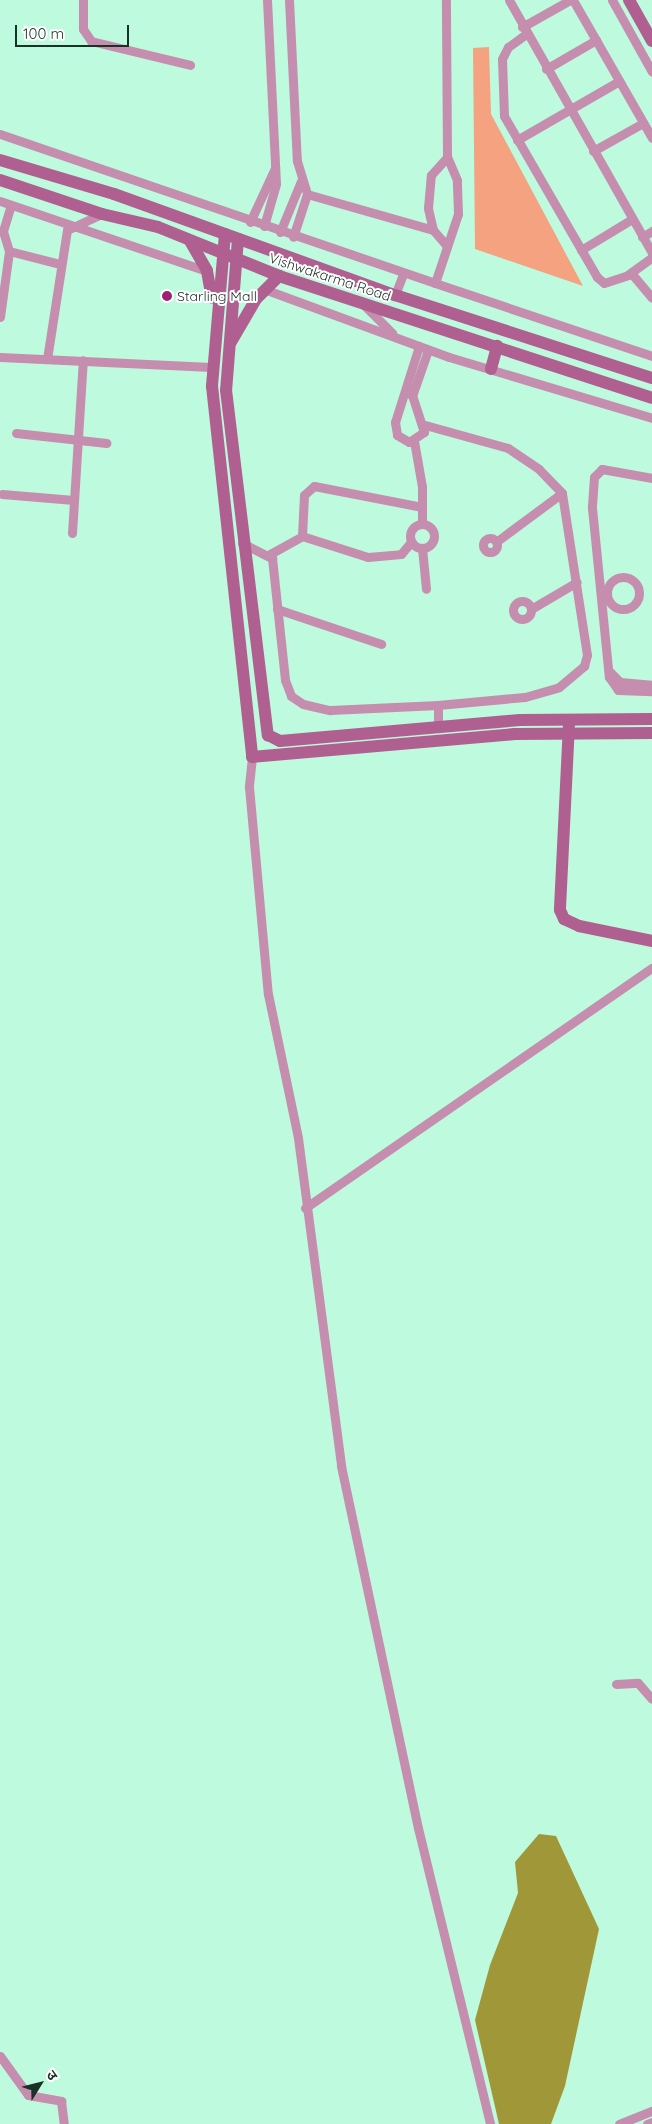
<!DOCTYPE html>
<meta charset="utf-8">
<style>
body{margin:0}
#map{position:relative;width:652px;height:2124px;overflow:hidden;background:#befadd;font-family:Quicksand,"Noto Sans Devanagari",sans-serif}
div>[style]{position:absolute}
.green>*{inset:0;background:#f4a27f}
.water>*{inset:0;background:#a09739}
.street>*{height:9px;margin:-4.5px;padding:0 4.5px;transform-origin:4.5px;border-radius:4.5px;background:#c58eae}
.street>.ring{margin:-4.5px;padding:0;box-sizing:content-box;background:none;border:9px solid #c58eae;border-radius:50%}
.secondary>*{height:12px;margin:-6px;padding:0 6px;transform-origin:6px;border-radius:6px;background:#af6091}
.dots>*{width:14px;height:14px;translate:-50% -50%;box-sizing:border-box;border:2px solid #fff;border-radius:50%}
span{translate:-50% -50%;white-space:nowrap;text-align:center;line-height:1.15;-webkit-text-stroke:4px #fff;paint-order:stroke}
.street-label{font-size:14px;color:#1a3127}
.poi-label{font-size:14px;color:#1a3127}
.left{translate:0 -50%;text-align:left}
.north{position:absolute;left:15px;top:2059px;width:50px;height:50px;-webkit-text-stroke:4px #fff;paint-order:stroke;rotate:54deg;font-size:14px;font-weight:700;line-height:20px;text-align:center;color:#1a3127}
.north::after{content:'';display:block;margin:auto;width:18px;height:22px;background:#1a3127;clip-path:polygon(50% 0,100% 100%,50% 72%,0 100%)}
.scale{position:absolute;left:15px;top:25px;width:114px;height:22px;box-sizing:border-box;border:2px solid #1a3127;border-top:0;padding-left:6px;font-size:15px;line-height:18px;white-space:nowrap;color:#1a3127;-webkit-text-stroke:4px #fff;paint-order:stroke}
</style>
<div id="map">
<div class="green">
<div style="clip-path:polygon(489px 47px,491px 114px,583px 286px,475px 249px,473px 48px)"></div>
</div>
<div class="water">
<div style="clip-path:polygon(539px 1834px,556px 1836px,599px 1929px,565px 2086px,551px 2124px,499px 2124px,475px 2020px,490px 1965px,518px 1893px,515px 1862px)"></div>
</div>
<div class="street">
<div style="left:83px;top:0;width:29px;rotate:90deg"></div>
<div style="left:83px;top:29px;width:14px;rotate:56deg"></div>
<div style="left:91px;top:41px;width:102px;rotate:13.6deg"></div>
<div style="left:289px;top:0;width:161px;rotate:87.2deg"></div>
<div style="left:297px;top:161px;width:34px;rotate:73deg"></div>
<div style="left:307px;top:194px;width:45px;rotate:108deg"></div>
<div style="left:509px;top:0;width:291px;rotate:60.5deg"></div>
<div style="left:573px;top:0;width:159px;rotate:60.2deg"></div>
<div style="left:612px;top:0;width:82px;rotate:60.9deg"></div>
<div style="left:522px;top:27px;width:55px;rotate:-29.4deg"></div>
<div style="left:526px;top:34px;width:22px;rotate:144deg"></div>
<div style="left:508px;top:47px;width:13px;rotate:117deg"></div>
<div style="left:502px;top:59px;width:57px;rotate:88deg"></div>
<div style="left:504px;top:116px;width:186px;rotate:60deg"></div>
<div style="left:597px;top:277px;width:9px;rotate:41deg"></div>
<div style="left:604px;top:283px;width:29px;rotate:-18deg"></div>
<div style="left:632px;top:274px;width:31px;rotate:50deg"></div>
<div style="left:546px;top:69px;width:58px;rotate:-30.1deg"></div>
<div style="left:0;top:134px;width:460px;rotate:18.9deg"></div>
<div style="left:435px;top:283px;width:73px;rotate:-71.6deg"></div>
<div style="left:458px;top:214px;width:34px;rotate:-92deg"></div>
<div style="left:457px;top:180px;width:25px;rotate:-113deg"></div>
<div style="left:447px;top:157px;width:157px;rotate:-90.4deg"></div>
<div style="left:517px;top:140px;width:118px;rotate:-30deg"></div>
<div style="left:593px;top:151px;width:57px;rotate:-29.2deg"></div>
<div style="left:307px;top:194px;width:131px;rotate:15.9deg"></div>
<div style="left:0;top:201px;width:219px;rotate:18.7deg"></div>
<div style="left:250px;top:222px;width:60px;rotate:-65.2deg"></div>
<div style="left:264px;top:226px;width:44px;rotate:-74.1deg"></div>
<div style="left:276px;top:184px;width:184px;rotate:-92.8deg"></div>
<div style="left:280px;top:232px;width:55px;rotate:-67.6deg"></div>
<div style="left:642px;top:237px;width:12px;rotate:-31deg"></div>
<div style="left:447px;top:246px;width:21px;rotate:-131deg"></div>
<div style="left:433px;top:230px;width:23px;rotate:-103deg"></div>
<div style="left:428px;top:208px;width:33px;rotate:-85deg"></div>
<div style="left:431px;top:175px;width:24px;rotate:-48deg"></div>
<div style="left:581px;top:250px;width:60px;rotate:-31.3deg"></div>
<div style="left:9px;top:251px;width:53px;rotate:14.3deg"></div>
<div style="left:629px;top:274px;width:29px;rotate:-36deg"></div>
<div style="left:435px;top:283px;width:229px;rotate:18.6deg"></div>
<div style="left:264px;top:289px;width:197px;rotate:20.2deg"></div>
<div style="left:449px;top:357px;width:212px;rotate:16.7deg"></div>
<div style="left:395px;top:295px;width:22px;rotate:-69deg"></div>
<div style="left:364px;top:305px;width:40px;rotate:45deg"></div>
<div style="left:0;top:317px;width:67px;rotate:-82.2deg"></div>
<div style="left:9px;top:251px;width:21px;rotate:-107deg"></div>
<div style="left:3px;top:231px;width:27px;rotate:-73deg"></div>
<div style="left:419px;top:346px;width:80px;rotate:107.5deg"></div>
<div style="left:395px;top:422px;width:13px;rotate:81deg"></div>
<div style="left:397px;top:435px;width:14px;rotate:30deg"></div>
<div style="left:409px;top:442px;width:18px;rotate:-34deg"></div>
<div style="left:424px;top:432px;width:38px;rotate:-108deg"></div>
<div style="left:412px;top:396px;width:49px;rotate:-70.8deg"></div>
<div style="left:0;top:357px;width:211px;rotate:2.7deg"></div>
<div style="left:47px;top:359px;width:131px;rotate:-81.2deg"></div>
<div style="left:67px;top:230px;width:38px;rotate:-25deg"></div>
<div style="left:16px;top:433px;width:91px;rotate:6.3deg"></div>
<div style="left:414px;top:441px;width:47px;rotate:80.1deg"></div>
<div style="left:422px;top:487px;width:37px;rotate:90deg"></div>
<div style="left:652px;top:478px;width:51px;rotate:-169.8deg"></div>
<div style="left:602px;top:469px;width:11px;rotate:135deg"></div>
<div style="left:594px;top:477px;width:31px;rotate:94deg"></div>
<div style="left:592px;top:508px;width:170px;rotate:84.3deg"></div>
<div style="left:609px;top:677px;width:16px;rotate:55deg"></div>
<div style="left:618px;top:690px;width:34px;rotate:2deg"></div>
<div style="left:2px;top:494px;width:72px;rotate:4.8deg"></div>
<div class="ring" style="left:410px;top:524px;width:15px;height:15px"></div>
<div style="left:72px;top:533px;width:173px;rotate:-86.4deg"></div>
<div style="left:302px;top:536px;width:41px;rotate:-87.2deg"></div>
<div style="left:304px;top:495px;width:13px;rotate:-42deg"></div>
<div style="left:314px;top:486px;width:110px;rotate:11deg"></div>
<div class="ring" style="left:483px;top:538px;width:5px;height:5px"></div>
<div style="left:496px;top:542px;width:82px;rotate:-36.6deg"></div>
<div style="left:242px;top:543px;width:34px;rotate:27deg"></div>
<div style="left:272px;top:558px;width:123px;rotate:83.9deg"></div>
<div style="left:285px;top:680px;width:17px;rotate:69deg"></div>
<div style="left:291px;top:696px;width:14px;rotate:34deg"></div>
<div style="left:303px;top:704px;width:28px;rotate:13deg"></div>
<div style="left:330px;top:710px;width:108px;rotate:-2.7deg"></div>
<div style="left:438px;top:705px;width:87px;rotate:-5.3deg"></div>
<div style="left:525px;top:697px;width:35px;rotate:-16deg"></div>
<div style="left:559px;top:687px;width:33px;rotate:-40deg"></div>
<div style="left:584px;top:666px;width:11px;rotate:-75deg"></div>
<div style="left:587px;top:655px;width:164px;rotate:-98.8deg"></div>
<div style="left:562px;top:493px;width:33px;rotate:-134deg"></div>
<div style="left:539px;top:469px;width:37px;rotate:-146deg"></div>
<div style="left:508px;top:448px;width:86px;rotate:-164.5deg"></div>
<div style="left:422px;top:548px;width:41px;rotate:84.4deg"></div>
<div style="left:270px;top:554px;width:37px;rotate:-29deg"></div>
<div style="left:302px;top:536px;width:69px;rotate:17.7deg"></div>
<div style="left:368px;top:557px;width:33px;rotate:-5deg"></div>
<div style="left:401px;top:554px;width:16px;rotate:-50deg"></div>
<div class="ring" style="left:607px;top:577px;width:23px;height:23px"></div>
<div class="ring" style="left:513px;top:601px;width:9px;height:9px"></div>
<div style="left:277px;top:609px;width:110px;rotate:18.6deg"></div>
<div style="left:531px;top:609px;width:53px;rotate:-30.4deg"></div>
<div style="left:610px;top:672px;width:14px;rotate:45deg"></div>
<div style="left:620px;top:682px;width:32px;rotate:5deg"></div>
<div style="left:438px;top:727px;width:22px;rotate:-90deg"></div>
<div style="left:252px;top:757px;width:30px;rotate:96deg"></div>
<div style="left:249px;top:787px;width:208px;rotate:84.8deg"></div>
<div style="left:268px;top:994px;width:147px;rotate:78.2deg"></div>
<div style="left:298px;top:1138px;width:331px;rotate:82.5deg"></div>
<div style="left:341px;top:1466px;width:370px;rotate:78deg"></div>
<div style="left:418px;top:1828px;width:305px;rotate:76.3deg"></div>
<div style="left:305px;top:1208px;width:422px;rotate:-34.7deg"></div>
<div style="left:616px;top:1684px;width:22px;rotate:-3deg"></div>
<div style="left:638px;top:1683px;width:21px;rotate:49deg"></div>
<div style="left:0;top:2056px;width:48px;rotate:54.3deg"></div>
<div style="left:28px;top:2095px;width:34px;rotate:10deg"></div>
<div style="left:61px;top:2101px;width:23px;rotate:83deg"></div>
<div style="left:619px;top:2124px;width:35px;rotate:-22deg"></div>
<div style="left:647px;top:2124px;width:5px;rotate:-22deg"></div>
</div>
<div class="secondary">
<div style="left:629px;top:0;width:47px;rotate:60.7deg"></div>
<div style="left:0;top:160px;width:119px;rotate:16.6deg"></div>
<div style="left:114px;top:194px;width:299px;rotate:19.8deg"></div>
<div style="left:395px;top:295px;width:270px;rotate:17.9deg"></div>
<div style="left:0;top:180px;width:108px;rotate:18.4deg"></div>
<div style="left:102px;top:214px;width:57px;rotate:13.1deg"></div>
<div style="left:158px;top:227px;width:131px;rotate:22deg"></div>
<div style="left:279px;top:276px;width:392px;rotate:18.1deg"></div>
<div style="left:225px;top:234px;width:153px;rotate:94.9deg"></div>
<div style="left:212px;top:386px;width:373px;rotate:83.8deg"></div>
<div style="left:252px;top:757px;width:264px;rotate:-5deg"></div>
<div style="left:515px;top:734px;width:137px;rotate:-0.4deg"></div>
<div style="left:238px;top:239px;width:151px;rotate:94.5deg"></div>
<div style="left:226px;top:390px;width:348px;rotate:83.1deg"></div>
<div style="left:268px;top:735px;width:13px;rotate:27deg"></div>
<div style="left:280px;top:741px;width:241px;rotate:-5deg"></div>
<div style="left:520px;top:720px;width:132px;rotate:-0.4deg"></div>
<div style="left:190px;top:241px;width:34px;rotate:60deg"></div>
<div style="left:207px;top:271px;width:27px;rotate:80deg"></div>
<div style="left:231px;top:342px;width:50px;rotate:-59.8deg"></div>
<div style="left:256px;top:299px;width:33px;rotate:-45deg"></div>
<div style="left:491px;top:369px;width:24px;rotate:-75deg"></div>
<div style="left:569px;top:724px;width:186px;rotate:92.8deg"></div>
<div style="left:560px;top:910px;width:10px;rotate:66deg"></div>
<div style="left:564px;top:919px;width:17px;rotate:25deg"></div>
<div style="left:579px;top:926px;width:75px;rotate:11.6deg"></div>
</div>
<div class="dots">
<div style="left:167px;top:296px;background:#9d2076"></div>
</div>
<div class="street-label">
<span style="left:330px;top:277px;rotate:18deg">Vishwakarma Road</span>
</div>
<div class="poi-label">
<span class="left" style="left:177px;top:296px">Starling Mall</span>
</div>
<div class="north">उ</div>
<div class="scale">100 m</div>
</div>
